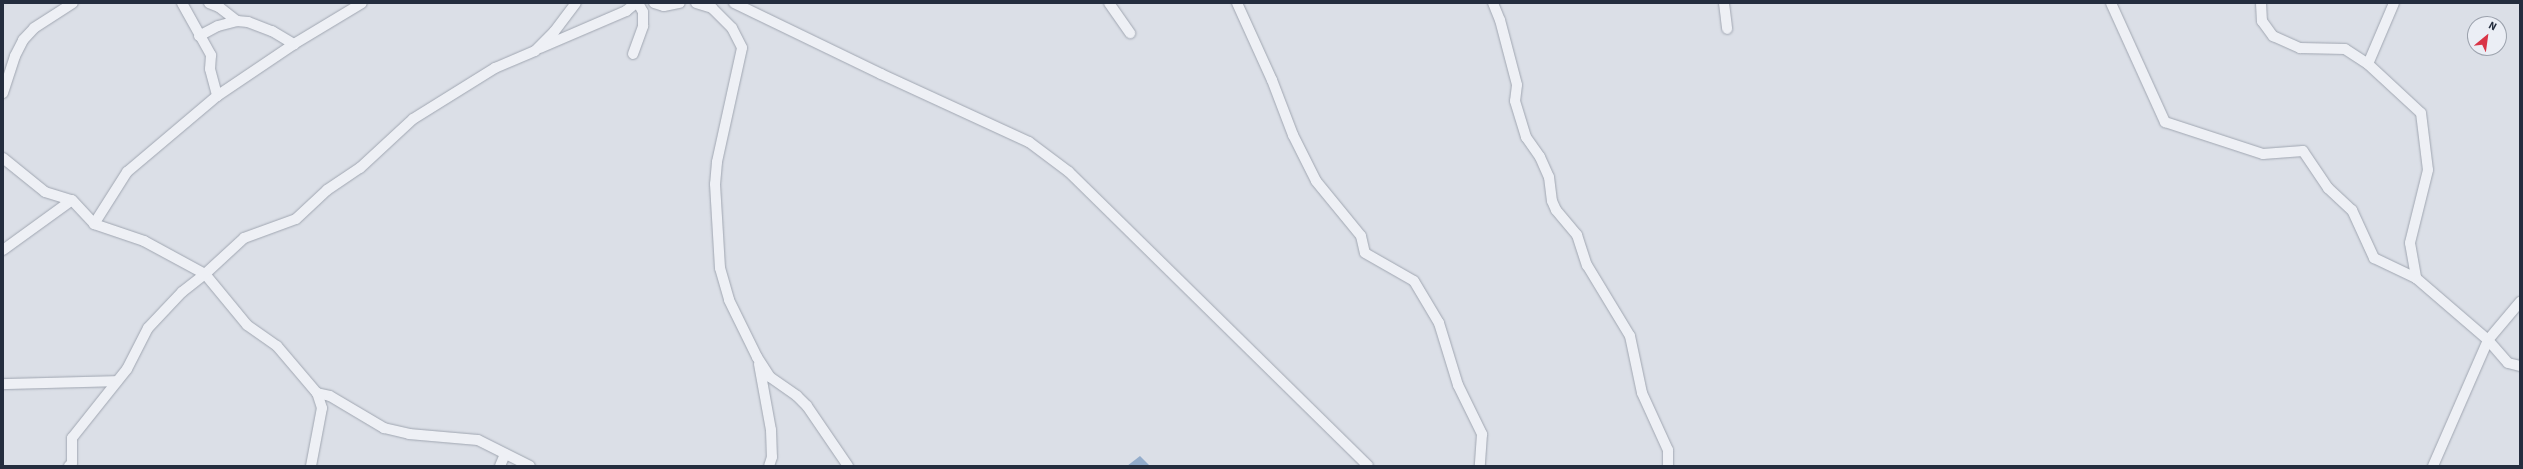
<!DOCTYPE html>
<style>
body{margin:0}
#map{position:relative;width:2523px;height:469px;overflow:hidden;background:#dbdfe7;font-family:"Source Sans 3",sans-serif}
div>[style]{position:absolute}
.water>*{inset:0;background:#93accb}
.roads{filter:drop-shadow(0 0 1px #a0a6b1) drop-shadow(0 0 1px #a0a6b1)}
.minor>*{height:10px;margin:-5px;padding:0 5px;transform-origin:5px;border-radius:5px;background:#eef0f5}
span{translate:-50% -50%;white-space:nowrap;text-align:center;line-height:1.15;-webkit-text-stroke:4px #ebeef5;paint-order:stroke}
.frame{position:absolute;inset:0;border:4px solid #242d3e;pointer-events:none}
.north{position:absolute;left:2467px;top:16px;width:40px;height:40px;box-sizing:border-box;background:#ebeef5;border:1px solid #9ba1ac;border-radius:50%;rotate:29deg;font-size:11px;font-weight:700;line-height:16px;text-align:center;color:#242d3e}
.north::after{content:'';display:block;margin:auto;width:14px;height:18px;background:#d93446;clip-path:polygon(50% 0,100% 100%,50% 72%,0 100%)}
</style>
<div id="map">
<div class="water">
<div style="clip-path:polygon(1140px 456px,1150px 466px,1127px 466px)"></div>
</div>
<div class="roads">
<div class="minor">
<div style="left:182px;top:3px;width:60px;rotate:60.9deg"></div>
<div style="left:211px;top:55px;width:14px;rotate:94deg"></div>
<div style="left:210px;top:69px;width:28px;rotate:75deg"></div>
<div style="left:209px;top:3px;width:11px;rotate:22deg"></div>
<div style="left:219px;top:7px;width:23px;rotate:38deg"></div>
<div style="left:654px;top:3px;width:10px;rotate:17deg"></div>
<div style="left:664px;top:6px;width:16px;rotate:-11deg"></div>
<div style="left:696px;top:3px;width:17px;rotate:17deg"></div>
<div style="left:712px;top:8px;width:28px;rotate:45deg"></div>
<div style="left:732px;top:28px;width:22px;rotate:63deg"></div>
<div style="left:742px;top:48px;width:117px;rotate:102.4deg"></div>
<div style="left:717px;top:162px;width:22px;rotate:95deg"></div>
<div style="left:715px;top:184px;width:84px;rotate:86.6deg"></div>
<div style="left:720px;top:268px;width:33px;rotate:74deg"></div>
<div style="left:729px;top:300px;width:64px;rotate:63.8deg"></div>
<div style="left:757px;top:357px;width:24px;rotate:57deg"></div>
<div style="left:770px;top:377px;width:33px;rotate:35deg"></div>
<div style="left:797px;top:396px;width:14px;rotate:45deg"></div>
<div style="left:807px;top:406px;width:73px;rotate:55.7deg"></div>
<div style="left:734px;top:3px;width:163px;rotate:25.8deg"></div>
<div style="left:881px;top:74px;width:163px;rotate:24.7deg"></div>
<div style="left:1029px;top:142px;width:50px;rotate:36.9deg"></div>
<div style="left:1069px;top:172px;width:419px;rotate:44.5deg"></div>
<div style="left:1109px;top:3px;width:37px;rotate:55deg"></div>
<div style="left:1237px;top:3px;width:85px;rotate:65.6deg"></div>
<div style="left:1272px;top:80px;width:59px;rotate:69.1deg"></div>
<div style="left:1293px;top:135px;width:51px;rotate:63.4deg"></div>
<div style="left:1316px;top:181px;width:71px;rotate:50.7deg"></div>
<div style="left:1361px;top:236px;width:17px;rotate:77deg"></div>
<div style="left:1365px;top:253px;width:56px;rotate:29.7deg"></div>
<div style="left:1414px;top:281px;width:49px;rotate:59.2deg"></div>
<div style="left:1439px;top:323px;width:65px;rotate:73deg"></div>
<div style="left:1458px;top:385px;width:55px;rotate:63.9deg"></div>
<div style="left:1482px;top:434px;width:32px;rotate:94deg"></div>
<div style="left:1493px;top:3px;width:18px;rotate:68deg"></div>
<div style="left:1500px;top:20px;width:67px;rotate:75.3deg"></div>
<div style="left:1517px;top:85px;width:16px;rotate:97deg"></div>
<div style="left:1515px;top:101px;width:38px;rotate:73deg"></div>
<div style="left:1526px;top:137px;width:24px;rotate:55deg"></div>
<div style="left:1540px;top:157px;width:22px;rotate:66deg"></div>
<div style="left:1549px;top:177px;width:24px;rotate:83deg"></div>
<div style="left:1552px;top:201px;width:10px;rotate:66deg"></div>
<div style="left:1556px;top:210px;width:33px;rotate:50deg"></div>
<div style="left:1577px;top:235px;width:32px;rotate:72deg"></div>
<div style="left:1587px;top:265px;width:83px;rotate:58.8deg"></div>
<div style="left:1630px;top:336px;width:58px;rotate:78.1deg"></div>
<div style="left:1642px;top:393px;width:63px;rotate:65.5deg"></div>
<div style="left:1668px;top:450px;width:16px;rotate:90deg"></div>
<div style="left:1724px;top:3px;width:26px;rotate:83deg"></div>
<div style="left:2111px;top:3px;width:131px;rotate:65.6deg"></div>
<div style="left:2165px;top:122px;width:103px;rotate:18.1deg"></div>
<div style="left:2263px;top:154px;width:40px;rotate:-4.3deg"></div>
<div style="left:2303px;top:151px;width:45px;rotate:56deg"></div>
<div style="left:2328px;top:188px;width:33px;rotate:43deg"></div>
<div style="left:2352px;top:210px;width:53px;rotate:65.4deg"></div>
<div style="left:2374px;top:258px;width:47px;rotate:25.5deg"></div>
<div style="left:2416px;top:278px;width:95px;rotate:40.7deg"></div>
<div style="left:2488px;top:340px;width:30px;rotate:49deg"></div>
<div style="left:2508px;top:363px;width:12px;rotate:14deg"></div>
<div style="left:2261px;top:3px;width:18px;rotate:87deg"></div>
<div style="left:2262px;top:21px;width:19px;rotate:54deg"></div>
<div style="left:2273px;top:36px;width:30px;rotate:24deg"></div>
<div style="left:2300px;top:48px;width:45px;rotate:1.3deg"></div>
<div style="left:2345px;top:49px;width:27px;rotate:33deg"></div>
<div style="left:2368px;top:64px;width:72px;rotate:42.8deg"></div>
<div style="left:2421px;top:113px;width:57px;rotate:83deg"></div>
<div style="left:2428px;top:170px;width:75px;rotate:103.9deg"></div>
<div style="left:2410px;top:243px;width:36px;rotate:80deg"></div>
<div style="left:199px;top:36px;width:21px;rotate:-28deg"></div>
<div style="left:218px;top:26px;width:20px;rotate:-15deg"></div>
<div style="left:237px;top:21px;width:11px;rotate:5deg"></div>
<div style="left:248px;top:22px;width:26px;rotate:21deg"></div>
<div style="left:272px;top:31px;width:26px;rotate:31deg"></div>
<div style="left:540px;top:48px;width:94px;rotate:-23.3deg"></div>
<div style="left:626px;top:11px;width:13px;rotate:-39deg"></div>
<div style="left:633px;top:54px;width:30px;rotate:-70deg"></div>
<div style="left:643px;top:26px;width:14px;rotate:-90deg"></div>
<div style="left:643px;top:12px;width:10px;rotate:-119deg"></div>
<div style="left:2368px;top:64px;width:66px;rotate:-66.9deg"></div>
<div style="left:3px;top:93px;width:39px;rotate:-72deg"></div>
<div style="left:15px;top:56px;width:18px;rotate:-63deg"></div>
<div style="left:23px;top:40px;width:16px;rotate:-47deg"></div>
<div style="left:34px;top:28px;width:46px;rotate:-32.7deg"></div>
<div style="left:3px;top:158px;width:54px;rotate:39deg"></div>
<div style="left:45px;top:192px;width:28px;rotate:17deg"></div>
<div style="left:94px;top:224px;width:62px;rotate:-57.6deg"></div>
<div style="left:127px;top:172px;width:118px;rotate:-40.2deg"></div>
<div style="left:217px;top:96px;width:93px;rotate:-34deg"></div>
<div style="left:294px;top:44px;width:79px;rotate:-31.1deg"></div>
<div style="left:3px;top:250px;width:85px;rotate:-35.9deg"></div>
<div style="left:72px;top:200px;width:33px;rotate:47deg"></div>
<div style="left:94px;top:224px;width:53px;rotate:18.8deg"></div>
<div style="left:144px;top:241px;width:69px;rotate:28.4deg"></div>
<div style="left:205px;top:274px;width:66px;rotate:50.5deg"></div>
<div style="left:247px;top:325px;width:37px;rotate:35deg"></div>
<div style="left:277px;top:346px;width:62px;rotate:49.6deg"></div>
<div style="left:317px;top:393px;width:13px;rotate:13deg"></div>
<div style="left:330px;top:396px;width:63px;rotate:30.7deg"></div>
<div style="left:384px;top:428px;width:26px;rotate:13deg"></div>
<div style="left:409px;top:434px;width:69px;rotate:5deg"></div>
<div style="left:478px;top:440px;width:58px;rotate:26.6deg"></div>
<div style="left:759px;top:364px;width:67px;rotate:79.7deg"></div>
<div style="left:771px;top:430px;width:27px;rotate:88deg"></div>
<div style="left:772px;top:457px;width:9px;rotate:108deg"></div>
<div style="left:3px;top:384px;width:114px;rotate:-1.5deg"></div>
<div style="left:69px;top:466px;width:4px;rotate:-45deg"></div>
<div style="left:72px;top:463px;width:25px;rotate:-90deg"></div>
<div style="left:72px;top:438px;width:88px;rotate:-51.4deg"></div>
<div style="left:127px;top:369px;width:46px;rotate:-62.9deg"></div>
<div style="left:148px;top:328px;width:50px;rotate:-46.6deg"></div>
<div style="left:182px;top:292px;width:29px;rotate:-38deg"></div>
<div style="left:205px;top:274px;width:53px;rotate:-42.7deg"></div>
<div style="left:244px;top:238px;width:55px;rotate:-20.1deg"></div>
<div style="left:296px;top:219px;width:42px;rotate:-43.1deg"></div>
<div style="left:327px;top:190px;width:40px;rotate:-34deg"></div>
<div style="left:360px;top:168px;width:72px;rotate:-42.8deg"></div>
<div style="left:413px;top:119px;width:97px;rotate:-31.9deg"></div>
<div style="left:495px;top:68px;width:43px;rotate:-23deg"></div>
<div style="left:535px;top:51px;width:27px;rotate:-45deg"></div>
<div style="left:554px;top:32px;width:36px;rotate:-53deg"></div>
<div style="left:311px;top:466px;width:59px;rotate:-79.3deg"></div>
<div style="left:322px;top:408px;width:16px;rotate:-108deg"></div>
<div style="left:500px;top:466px;width:13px;rotate:-67deg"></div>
<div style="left:2433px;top:466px;width:137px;rotate:-66.4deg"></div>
<div style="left:2488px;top:340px;width:50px;rotate:-49.9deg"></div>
</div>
</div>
<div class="frame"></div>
<div class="north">N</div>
</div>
